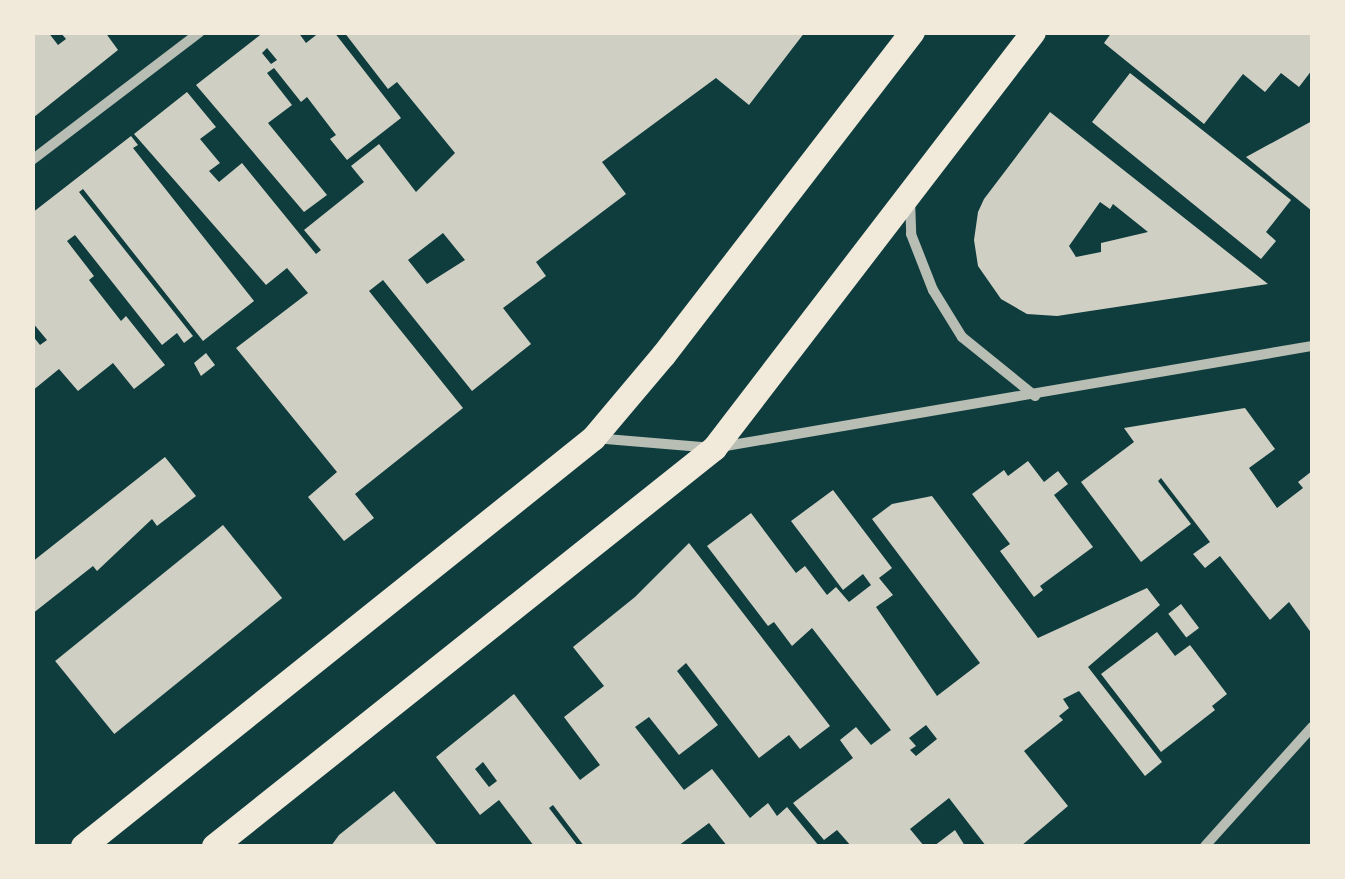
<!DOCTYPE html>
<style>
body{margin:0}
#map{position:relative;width:1345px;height:879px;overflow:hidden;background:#0f3d3e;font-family:"Roboto Condensed",sans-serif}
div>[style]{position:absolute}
.building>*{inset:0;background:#cfcfc3;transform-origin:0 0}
.minor>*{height:10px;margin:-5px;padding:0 5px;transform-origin:5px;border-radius:5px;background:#b8beb3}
.primary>*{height:25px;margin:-12.5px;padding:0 12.5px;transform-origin:12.5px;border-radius:12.5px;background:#f1e9da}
span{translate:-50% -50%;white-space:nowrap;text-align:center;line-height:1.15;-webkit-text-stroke:9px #f1e9da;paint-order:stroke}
.frame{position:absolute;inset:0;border:35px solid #f1e9da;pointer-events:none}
</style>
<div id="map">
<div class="building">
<div style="clip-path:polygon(32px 32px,48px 32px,58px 45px,66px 39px,60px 32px,105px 32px,118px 50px,34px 117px)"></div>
<div style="clip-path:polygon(evenodd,264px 32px,298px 32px,306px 43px,320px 32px,334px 32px,401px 118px,347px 160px,330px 139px,336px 135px,307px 97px,301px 102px,274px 68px,267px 73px,292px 105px,268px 123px,327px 195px,304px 212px,196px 85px,264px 32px,267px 48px,277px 60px,271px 64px,262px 53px,267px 48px)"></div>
<div style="clip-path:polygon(evenodd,344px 32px,805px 32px,749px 105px,716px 78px,602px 162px,626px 194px,536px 262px,546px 276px,503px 308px,531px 344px,472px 391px,383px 280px,369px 291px,463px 408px,355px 494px,374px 518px,344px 541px,308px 497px,337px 472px,236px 348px,308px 293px,287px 268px,266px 285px,134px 134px,187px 92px,216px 127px,200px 139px,220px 163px,209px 171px,219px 182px,242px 163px,316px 254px,321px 250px,304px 230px,364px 182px,351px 166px,379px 144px,416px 192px,455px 153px,397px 82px,388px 89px,344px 32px,443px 233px,465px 260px,427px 284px,408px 260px,443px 233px)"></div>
<div style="clip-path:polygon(1112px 32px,1312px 32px,1312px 70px,1299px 87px,1281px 73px,1265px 92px,1243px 74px,1204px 124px,1104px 43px)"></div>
<div style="clip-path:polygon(1130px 73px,1291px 200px,1266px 232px,1276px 241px,1261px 259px,1092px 122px)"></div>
<div style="clip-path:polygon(evenodd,1050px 112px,1268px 284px,1057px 316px,1027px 314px,1001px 299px,978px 266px,974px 240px,978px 212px,984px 199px,1050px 112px,1100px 202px,1110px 209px,1113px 204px,1148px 232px,1101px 243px,1101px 252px,1076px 257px,1069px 246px,1100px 202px)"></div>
<div style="clip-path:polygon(1312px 121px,1312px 211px,1246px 157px)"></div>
<div style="clip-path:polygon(131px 136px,138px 145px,133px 148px,254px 301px,203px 341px,83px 189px,79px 192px,193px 336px,184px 343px,177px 333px,162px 345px,75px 235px,67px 241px,94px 276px,89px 280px,121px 321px,126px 316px,165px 365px,134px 389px,113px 363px,78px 391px,59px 369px,32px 391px,32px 335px,40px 345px,47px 340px,32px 322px,32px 213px)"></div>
<div style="clip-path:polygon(206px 353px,215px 365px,201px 376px,194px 363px)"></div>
<div style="clip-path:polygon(1245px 408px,1275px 449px,1249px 468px,1277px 508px,1303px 488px,1298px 482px,1312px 471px,1312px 634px,1289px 602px,1270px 620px,1220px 556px,1205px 568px,1193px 554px,1210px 542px,1161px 478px,1158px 481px,1191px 524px,1141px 562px,1081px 482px,1134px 442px,1124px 428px)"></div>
<div style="clip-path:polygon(165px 457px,196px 496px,157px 526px,152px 519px,97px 571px,93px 566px,32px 614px,32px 562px)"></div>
<div style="clip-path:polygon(1028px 461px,1044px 482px,1058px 471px,1068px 484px,1054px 495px,1093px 547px,1040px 586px,1043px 590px,1034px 597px,1000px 551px,1010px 544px,972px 494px,1004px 470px,1008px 476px)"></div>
<div style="clip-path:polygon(evenodd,833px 490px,892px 568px,879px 578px,893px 595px,876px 607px,937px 696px,980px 663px,872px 519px,892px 504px,932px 496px,1038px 638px,1147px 588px,1160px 605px,1088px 667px,1162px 762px,1145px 776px,1079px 691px,1063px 699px,1069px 708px,1059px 716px,1063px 720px,1024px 751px,1068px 806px,1021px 846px,986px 846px,949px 798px,910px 829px,924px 846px,851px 846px,837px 830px,824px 840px,793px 803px,853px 758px,840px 740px,856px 727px,871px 745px,891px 730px,812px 628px,792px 646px,774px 622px,768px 626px,707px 546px,751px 513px,796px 573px,805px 566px,827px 595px,836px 587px,849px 602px,871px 585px,863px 574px,843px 590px,791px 521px,833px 490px,926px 725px,937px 739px,916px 756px,910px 750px,916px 746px,909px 738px,926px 725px)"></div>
<div style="left:223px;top:525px;width:94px;height:216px;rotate:51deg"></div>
<div style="clip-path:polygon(evenodd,689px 543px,830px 726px,800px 749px,789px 735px,759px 758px,686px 663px,677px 671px,718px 725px,679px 755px,649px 717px,635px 727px,684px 790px,712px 769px,750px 818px,768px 803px,777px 816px,787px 807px,819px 846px,727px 846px,709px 823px,678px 846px,584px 846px,553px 805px,549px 808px,578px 846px,534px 846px,499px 800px,480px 815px,436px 757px,514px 694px,580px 780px,600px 765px,564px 717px,604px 686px,573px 647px,635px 597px,689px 543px,483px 762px,497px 781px,489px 787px,475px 769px,483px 762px)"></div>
<div style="left:1181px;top:604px;width:30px;height:16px;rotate:53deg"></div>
<div style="clip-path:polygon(1157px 632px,1175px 656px,1190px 645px,1227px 694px,1212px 706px,1215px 710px,1161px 752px,1101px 674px)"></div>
<div style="clip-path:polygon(394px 791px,438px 846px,331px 846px,339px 835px)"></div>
<div style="clip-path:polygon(955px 830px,965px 846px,934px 846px)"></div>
</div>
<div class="minor">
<div style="left:32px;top:160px;width:211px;rotate:-37.3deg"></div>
<div style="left:910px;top:199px;width:35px;rotate:88deg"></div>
<div style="left:911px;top:234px;width:60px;rotate:68.6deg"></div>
<div style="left:933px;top:290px;width:55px;rotate:58.3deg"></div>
<div style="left:962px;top:337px;width:94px;rotate:38.9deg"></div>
<div style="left:594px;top:438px;width:120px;rotate:4.8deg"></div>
<div style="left:714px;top:448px;width:607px;rotate:-9.68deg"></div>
<div style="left:1205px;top:846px;width:160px;rotate:-48deg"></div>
</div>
<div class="primary">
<div style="left:83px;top:846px;width:653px;rotate:-38.66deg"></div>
<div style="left:593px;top:438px;width:109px;rotate:-49.9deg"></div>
<div style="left:663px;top:355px;width:408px;rotate:-52.4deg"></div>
<div style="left:214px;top:846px;width:639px;rotate:-38.52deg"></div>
<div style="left:714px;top:448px;width:524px;rotate:-52.52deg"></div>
</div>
<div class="frame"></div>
</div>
